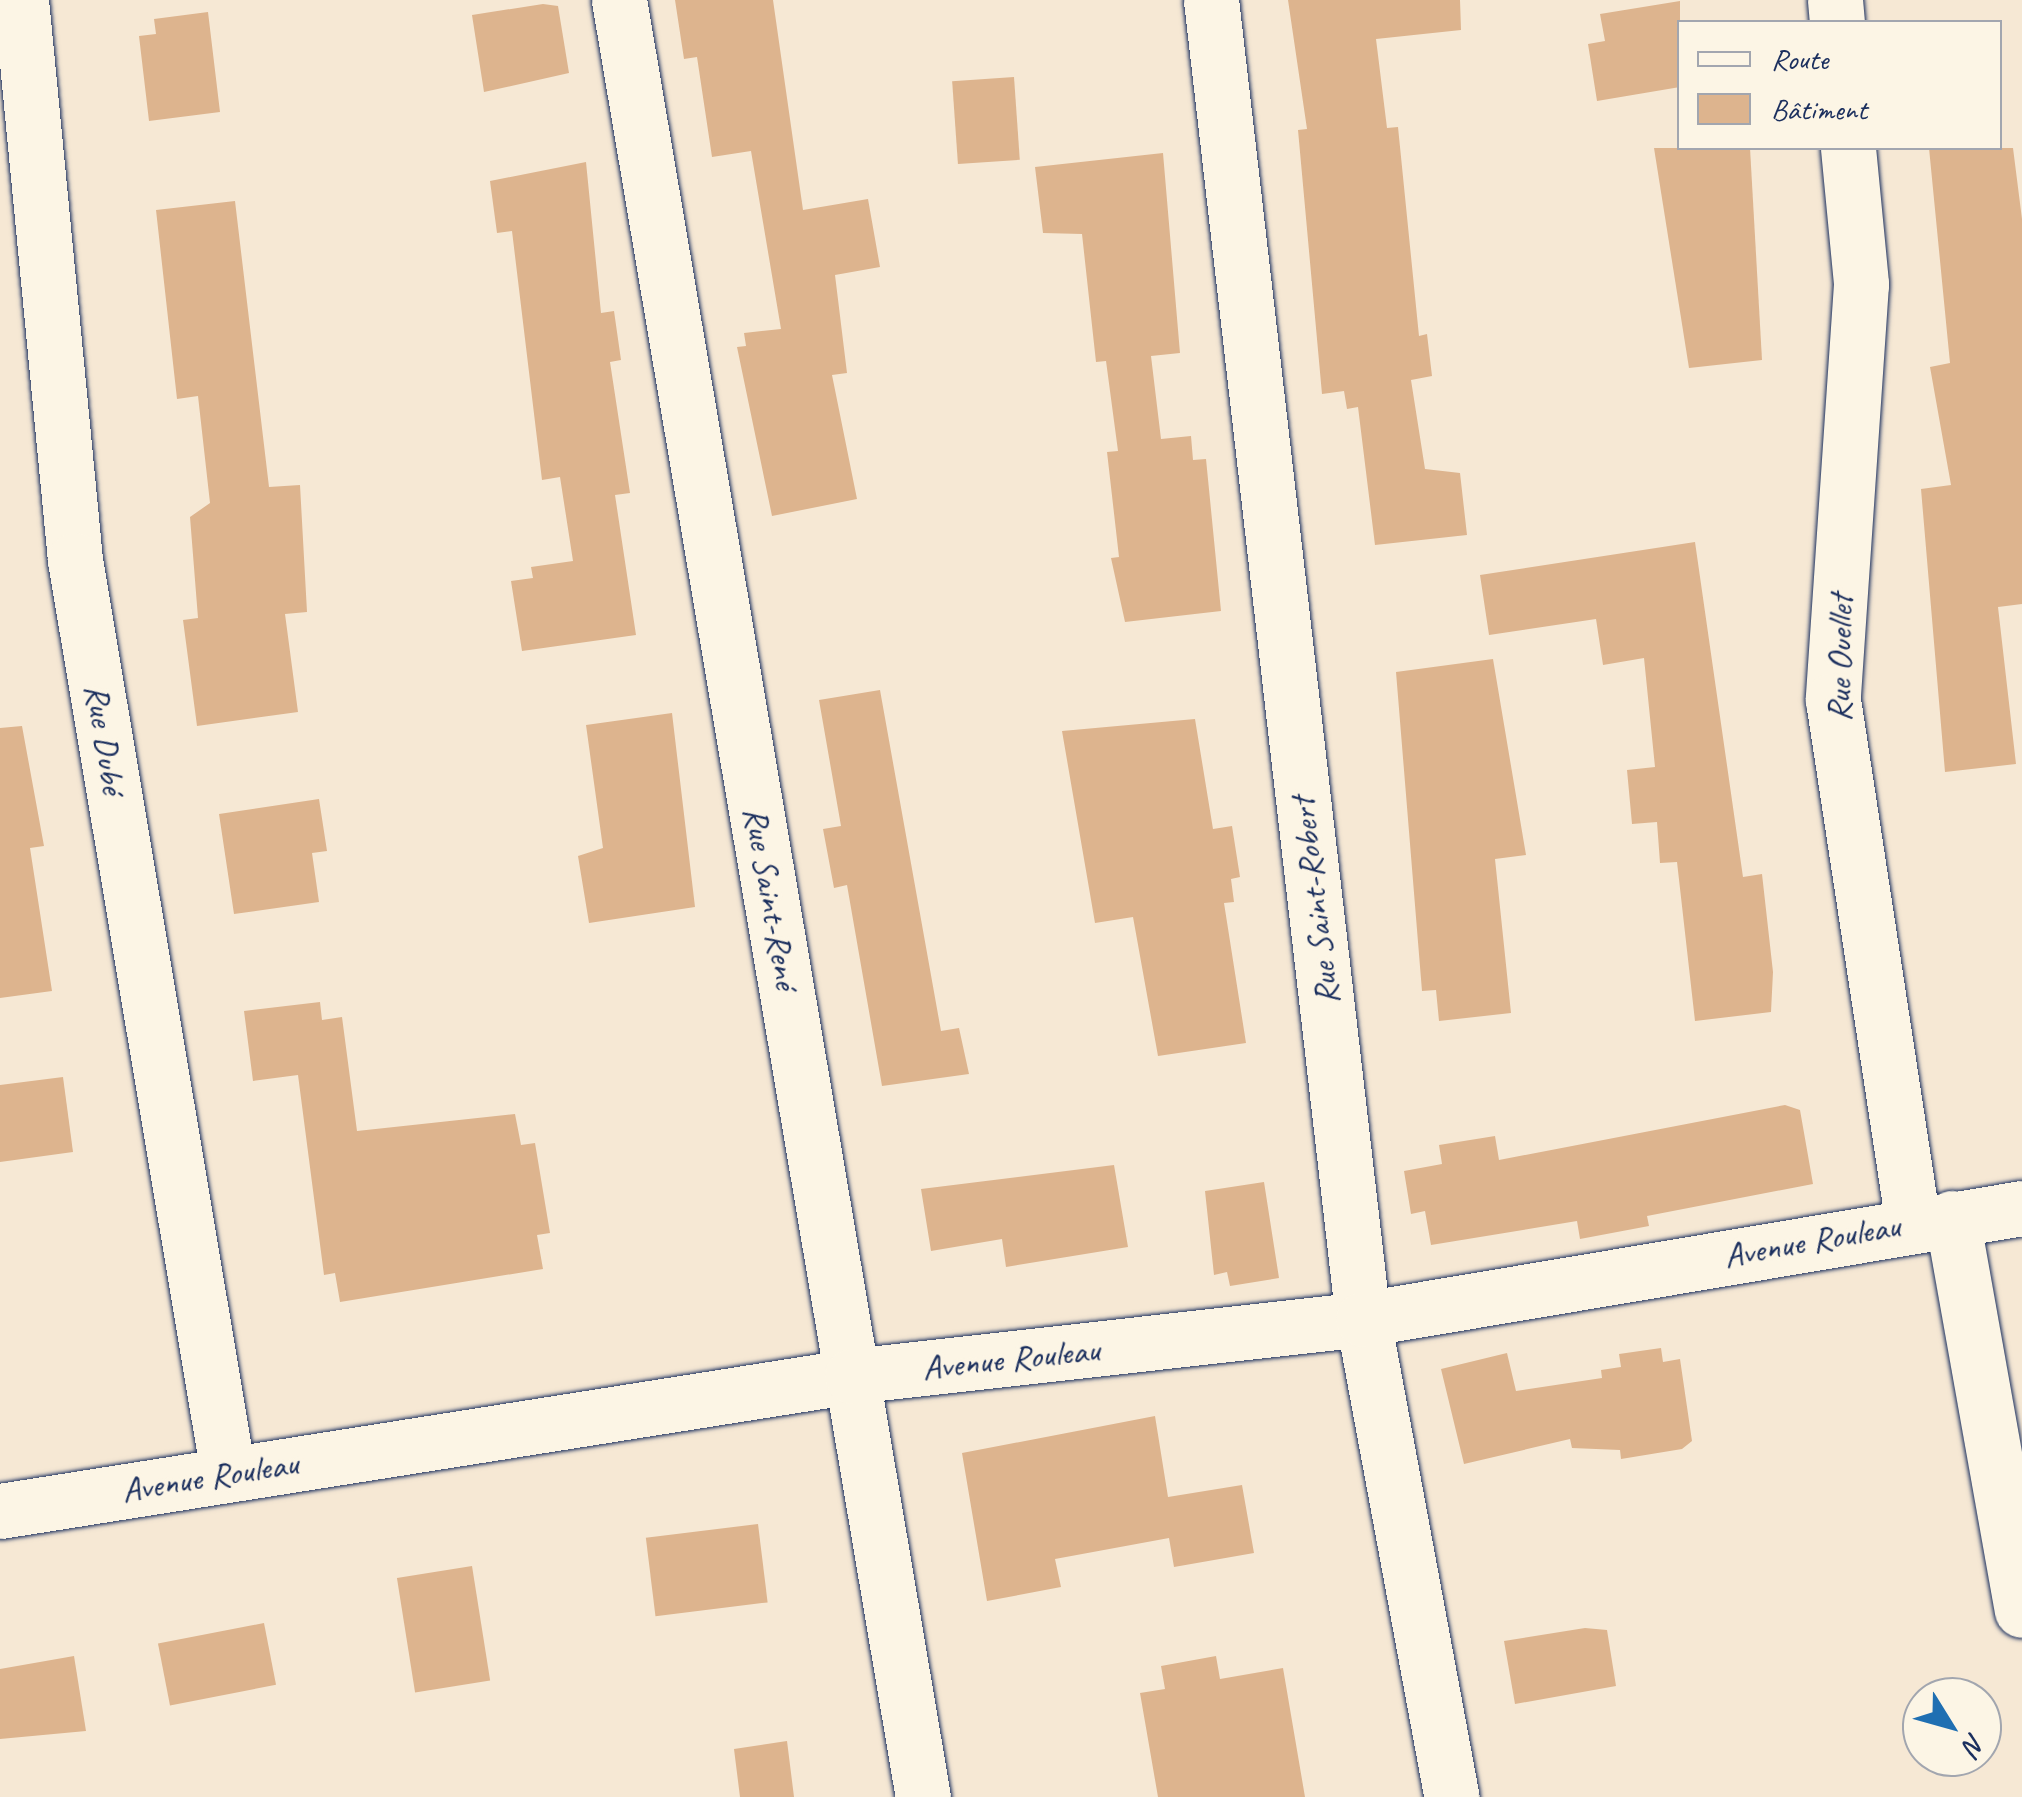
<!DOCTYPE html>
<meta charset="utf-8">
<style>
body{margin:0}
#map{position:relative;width:2022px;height:1797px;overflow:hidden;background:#f6e8d4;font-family:Caveat,sans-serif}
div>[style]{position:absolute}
.building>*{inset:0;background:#ddb48e;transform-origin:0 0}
.roads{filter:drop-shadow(0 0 2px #1b2f5e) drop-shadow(0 0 2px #1b2f5e)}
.street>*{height:55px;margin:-27.5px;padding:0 27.5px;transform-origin:27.5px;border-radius:27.5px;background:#fcf5e5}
.secondary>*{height:55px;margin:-27.5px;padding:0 27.5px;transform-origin:27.5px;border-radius:27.5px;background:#fcf5e5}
span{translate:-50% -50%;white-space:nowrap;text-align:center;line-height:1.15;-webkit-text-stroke:8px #fcf5e5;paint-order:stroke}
.street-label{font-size:35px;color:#1b2f5e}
.legend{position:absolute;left:1677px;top:20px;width:325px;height:130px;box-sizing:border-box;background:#fcf5e5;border:2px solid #a2a6af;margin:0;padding:12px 18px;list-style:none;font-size:30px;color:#1b2f5e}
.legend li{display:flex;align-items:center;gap:20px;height:50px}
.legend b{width:50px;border:2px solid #a2a6af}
.north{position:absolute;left:1902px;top:1677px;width:100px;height:100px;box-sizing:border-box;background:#fcf5e5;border:2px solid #a2a6af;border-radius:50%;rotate:127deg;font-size:28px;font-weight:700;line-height:40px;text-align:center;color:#1b2f5e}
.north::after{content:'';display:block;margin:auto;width:35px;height:45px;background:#1f6fb2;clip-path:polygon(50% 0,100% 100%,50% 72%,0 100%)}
</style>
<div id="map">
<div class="building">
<div style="clip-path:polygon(675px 0,773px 0,803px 210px,868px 199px,880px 267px,835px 275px,847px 373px,832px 375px,857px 499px,772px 516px,737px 347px,746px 346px,744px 333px,781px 329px,751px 151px,712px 157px,697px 57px,684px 59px)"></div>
<div style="clip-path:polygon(1288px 0,1460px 0,1461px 30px,1376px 39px,1387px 128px,1398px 127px,1419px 336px,1427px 334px,1432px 376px,1411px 380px,1425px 469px,1460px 473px,1467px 535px,1375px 545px,1358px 407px,1347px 409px,1344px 391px,1322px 394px,1298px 130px,1307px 129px)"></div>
<div style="clip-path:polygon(1680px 1px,1680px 87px,1597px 101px,1588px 44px,1605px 41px,1600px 14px)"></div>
<div style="clip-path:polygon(543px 4px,558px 6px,569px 73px,484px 92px,472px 15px)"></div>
<div style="clip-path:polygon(208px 12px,220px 112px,149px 121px,139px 36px,156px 34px,154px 19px)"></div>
<div style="left:1014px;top:77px;width:83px;height:62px;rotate:86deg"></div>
<div style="clip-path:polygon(1654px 148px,1750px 148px,1762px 360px,1689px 368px)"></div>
<div style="clip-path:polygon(1929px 148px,2013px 148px,2022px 219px,2022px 604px,1998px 607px,2016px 764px,1945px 772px,1921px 489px,1951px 485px,1930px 367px,1950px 363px)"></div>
<div style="clip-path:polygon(1163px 153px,1180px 353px,1151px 356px,1161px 439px,1191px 436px,1193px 460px,1206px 459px,1221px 611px,1125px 622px,1111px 558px,1119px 557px,1107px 452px,1118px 451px,1106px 361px,1096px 362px,1082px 234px,1043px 233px,1035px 167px)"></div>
<div style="clip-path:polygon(586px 162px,601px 313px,614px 311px,621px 360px,610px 362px,630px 493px,615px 495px,636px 635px,522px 651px,511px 581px,533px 578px,531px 567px,573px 561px,560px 477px,542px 480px,512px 231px,497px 233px,490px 181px)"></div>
<div style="clip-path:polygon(235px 201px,269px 487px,300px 485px,307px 612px,285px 614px,298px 712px,197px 726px,183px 620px,198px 618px,190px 517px,210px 503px,198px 396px,177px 399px,156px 210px)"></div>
<div style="clip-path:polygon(1695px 542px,1743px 877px,1762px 874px,1773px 972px,1771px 1012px,1695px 1021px,1677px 862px,1660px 863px,1657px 822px,1632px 824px,1627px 770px,1655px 767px,1644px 658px,1603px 665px,1596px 619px,1489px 635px,1480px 575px)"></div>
<div style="clip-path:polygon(1493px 659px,1526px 855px,1495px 859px,1511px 1013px,1439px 1021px,1436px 990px,1422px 991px,1396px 672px)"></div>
<div style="clip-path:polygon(880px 690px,941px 1031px,959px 1028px,969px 1074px,882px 1086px,847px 885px,834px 888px,823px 829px,841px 826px,819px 700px)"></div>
<div style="clip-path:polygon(672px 713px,695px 907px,589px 923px,578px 856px,603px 848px,586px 725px)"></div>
<div style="clip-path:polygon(1195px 719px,1213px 829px,1232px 826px,1240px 877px,1231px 879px,1234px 902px,1224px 903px,1246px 1043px,1158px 1056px,1133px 917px,1095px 923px,1062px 731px)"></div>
<div style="clip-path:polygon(22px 726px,44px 846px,30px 848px,52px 991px,0 998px,0 728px)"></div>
<div style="clip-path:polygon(319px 799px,327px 851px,312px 853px,319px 902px,234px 914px,219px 814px)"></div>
<div style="clip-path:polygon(320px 1002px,322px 1020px,342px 1017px,357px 1131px,515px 1114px,521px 1145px,535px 1143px,550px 1233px,537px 1235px,543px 1269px,340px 1302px,335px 1273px,324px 1275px,298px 1075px,253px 1081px,244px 1011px)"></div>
<div style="clip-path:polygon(63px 1077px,73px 1152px,0 1162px,0 1085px)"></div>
<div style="clip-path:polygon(1785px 1105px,1800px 1110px,1813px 1184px,1647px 1216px,1649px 1226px,1580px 1239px,1577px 1221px,1431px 1245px,1425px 1211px,1411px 1214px,1404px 1171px,1442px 1164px,1439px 1145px,1495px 1136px,1499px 1160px)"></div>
<div style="clip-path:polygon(1114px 1165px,1128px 1247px,1006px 1267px,1002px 1239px,931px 1251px,921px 1189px)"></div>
<div style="clip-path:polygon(1264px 1182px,1279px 1278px,1230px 1286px,1227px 1272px,1214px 1275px,1205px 1191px)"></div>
<div style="clip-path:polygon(1661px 1348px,1663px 1362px,1680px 1359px,1692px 1441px,1682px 1449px,1621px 1459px,1620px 1450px,1572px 1448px,1570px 1439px,1464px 1464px,1441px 1369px,1507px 1353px,1516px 1391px,1602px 1378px,1601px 1370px,1621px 1367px,1619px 1354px)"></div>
<div style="clip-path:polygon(1155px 1416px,1168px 1497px,1242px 1485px,1254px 1553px,1174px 1567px,1169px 1538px,1055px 1559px,1061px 1587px,987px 1601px,962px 1453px)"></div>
<div style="left:758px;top:1524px;width:79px;height:113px;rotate:83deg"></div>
<div style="left:472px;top:1566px;width:116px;height:76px;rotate:81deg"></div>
<div style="left:264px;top:1623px;width:63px;height:108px;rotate:79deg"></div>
<div style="clip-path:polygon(1585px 1628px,1607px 1630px,1616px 1686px,1515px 1704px,1504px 1641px)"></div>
<div style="clip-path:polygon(74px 1656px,86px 1731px,0 1739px,0 1669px)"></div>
<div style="clip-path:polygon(1216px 1656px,1220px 1679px,1283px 1668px,1305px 1797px,1158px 1797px,1140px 1693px,1165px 1689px,1161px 1666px)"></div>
<div style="clip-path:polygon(787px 1741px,794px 1797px,740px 1797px,734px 1749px)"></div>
</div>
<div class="roads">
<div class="street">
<div style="left:21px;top:0;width:563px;rotate:84.49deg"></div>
<div style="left:75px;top:560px;width:926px;rotate:80.49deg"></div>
<div style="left:619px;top:0;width:1823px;rotate:80.4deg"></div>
<div style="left:1211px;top:0;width:1328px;rotate:83.43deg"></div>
<div style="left:1363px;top:1319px;width:486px;rotate:79.5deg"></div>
<div style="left:1835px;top:0;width:22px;rotate:85deg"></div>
<div style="left:1848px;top:148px;width:137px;rotate:84.5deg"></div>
<div style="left:1861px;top:284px;width:417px;rotate:93.9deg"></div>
<div style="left:1833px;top:700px;width:530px;rotate:81.32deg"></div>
<div style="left:1952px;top:1218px;width:398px;rotate:79.9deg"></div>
</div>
<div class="secondary">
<div style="left:0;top:1511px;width:863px;rotate:-9deg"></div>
<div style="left:852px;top:1376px;width:514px;rotate:-6.36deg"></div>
<div style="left:1363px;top:1319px;width:668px;rotate:-9.56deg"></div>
</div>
</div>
<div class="street-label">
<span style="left:1840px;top:658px;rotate:-89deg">Rue Ouellet</span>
<span style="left:105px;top:739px;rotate:81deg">Rue Dubé</span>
<span style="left:771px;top:898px;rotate:80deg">Rue Saint-René</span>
<span style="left:1315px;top:901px;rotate:-97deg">Rue Saint-Robert</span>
<span style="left:1812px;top:1241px;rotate:-10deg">Avenue Rouleau</span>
<span style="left:1011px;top:1359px;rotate:-6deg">Avenue Rouleau</span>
<span style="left:210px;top:1477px;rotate:-9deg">Avenue Rouleau</span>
</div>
<ul class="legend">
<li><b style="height:12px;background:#fcf5e5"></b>Route</li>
<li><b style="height:28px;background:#ddb48e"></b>Bâtiment</li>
</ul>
<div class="north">N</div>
</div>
